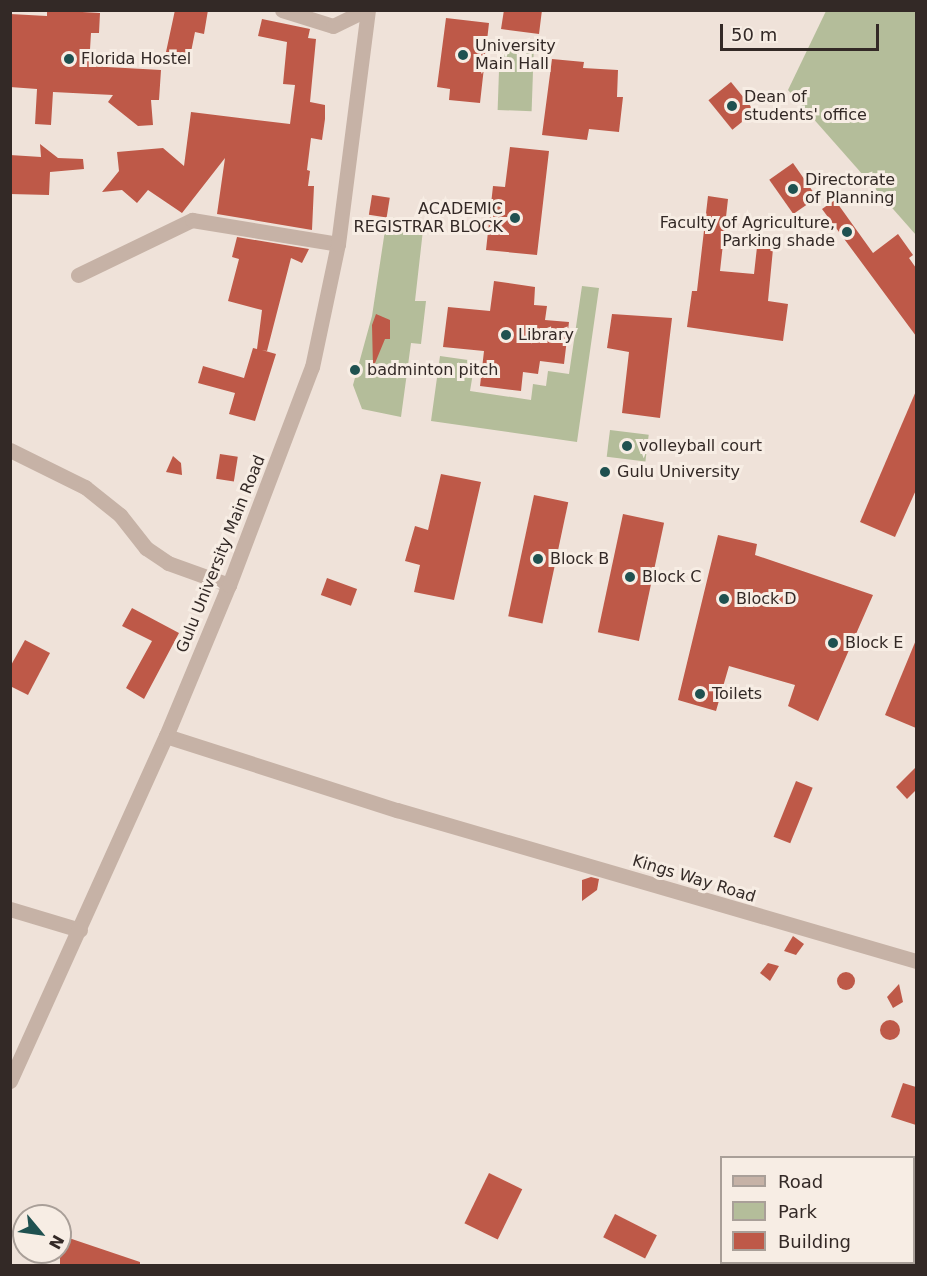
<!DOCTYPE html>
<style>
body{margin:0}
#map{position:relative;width:927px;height:1276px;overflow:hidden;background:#efe2d9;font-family:"DejaVu Sans",sans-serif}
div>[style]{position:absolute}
.green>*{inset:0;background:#b4bd9a;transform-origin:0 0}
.building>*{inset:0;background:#be5948;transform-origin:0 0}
.round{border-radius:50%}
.minor>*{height:15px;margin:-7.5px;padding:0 7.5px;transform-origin:7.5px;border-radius:7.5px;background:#c6b2a6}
.tertiary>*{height:15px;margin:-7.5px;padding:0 7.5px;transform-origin:7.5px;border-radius:7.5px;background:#c6b2a6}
.dots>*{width:16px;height:16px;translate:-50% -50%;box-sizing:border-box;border:3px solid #f7ede4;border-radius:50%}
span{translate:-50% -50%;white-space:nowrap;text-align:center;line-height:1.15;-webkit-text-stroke:6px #f7ede4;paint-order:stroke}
.poi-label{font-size:16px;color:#332926}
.left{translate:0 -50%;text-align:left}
.right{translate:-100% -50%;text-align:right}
.street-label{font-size:16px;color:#332926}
.frame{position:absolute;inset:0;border:12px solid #332926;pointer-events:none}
.legend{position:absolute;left:720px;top:1156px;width:195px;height:108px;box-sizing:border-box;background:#f7ede4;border:2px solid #a99f98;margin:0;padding:8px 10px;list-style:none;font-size:18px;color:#332926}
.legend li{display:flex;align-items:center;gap:12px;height:30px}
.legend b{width:30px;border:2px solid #a99f98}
.north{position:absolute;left:12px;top:1204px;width:60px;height:60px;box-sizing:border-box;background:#f7ede4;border:2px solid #a99f98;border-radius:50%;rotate:119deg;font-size:16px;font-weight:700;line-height:24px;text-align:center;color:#332926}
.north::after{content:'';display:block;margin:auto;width:21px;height:27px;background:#1f5150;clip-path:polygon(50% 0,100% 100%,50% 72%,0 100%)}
.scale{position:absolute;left:720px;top:24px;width:159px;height:27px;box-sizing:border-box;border:3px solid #332926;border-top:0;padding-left:8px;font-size:18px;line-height:21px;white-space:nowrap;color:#332926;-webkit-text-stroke:4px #f7ede4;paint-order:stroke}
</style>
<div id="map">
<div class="green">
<div style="clip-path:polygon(826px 11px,916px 11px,916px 235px,788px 90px)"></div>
<div style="left:500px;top:42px;width:34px;height:68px;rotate:2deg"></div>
<div style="clip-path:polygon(387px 217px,424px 221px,415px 301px,426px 301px,421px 344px,411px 343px,401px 417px,362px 409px,353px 385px,372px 316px)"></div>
<div style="clip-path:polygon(582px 286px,599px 288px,577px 442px,431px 421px,440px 356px,475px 361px,470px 391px,531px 400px,533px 384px,546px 386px,548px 371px,569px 374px)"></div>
<div style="left:610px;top:430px;width:39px;height:27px;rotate:7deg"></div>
</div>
<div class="building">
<div style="clip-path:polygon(47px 10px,100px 13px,99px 33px,91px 33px,89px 66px,161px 70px,159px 100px,151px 100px,153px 125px,138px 126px,108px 102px,113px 95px,53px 92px,51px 125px,35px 124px,37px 89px,10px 87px,10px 14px,47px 16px)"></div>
<div style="clip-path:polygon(175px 10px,208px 10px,204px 34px,195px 32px,190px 57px,166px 52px)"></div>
<div style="clip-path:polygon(504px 10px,542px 10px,539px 34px,501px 29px)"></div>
<div style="clip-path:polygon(446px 18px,489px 23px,480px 103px,449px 100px,450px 89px,437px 87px)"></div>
<div style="clip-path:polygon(262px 19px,310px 29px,308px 38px,316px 39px,310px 102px,325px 105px,325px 119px,322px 140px,311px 138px,307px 170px,310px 171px,308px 186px,314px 186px,312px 230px,217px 214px,225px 158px,182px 213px,148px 190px,137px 203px,122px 190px,102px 192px,119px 171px,117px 152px,163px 148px,184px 166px,191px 112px,290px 124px,295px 85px,283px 84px,287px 42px,258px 36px)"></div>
<div style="clip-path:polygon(552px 59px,584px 62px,583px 68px,618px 70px,617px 97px,623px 97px,619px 132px,589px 129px,587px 140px,542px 135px)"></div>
<div style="left:731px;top:82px;width:38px;height:29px;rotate:51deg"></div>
<div style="clip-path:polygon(40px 144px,58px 158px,83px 159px,84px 169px,50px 172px,49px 195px,10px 194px,10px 155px,41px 157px)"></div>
<div style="clip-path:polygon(510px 147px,549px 151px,537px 255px,486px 250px,493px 186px,505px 187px)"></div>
<div style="left:793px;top:163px;width:42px;height:29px;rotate:55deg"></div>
<div style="left:372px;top:195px;width:18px;height:20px;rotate:9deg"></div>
<div style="clip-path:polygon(708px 196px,728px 199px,720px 271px,754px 274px,757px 247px,773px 249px,768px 301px,788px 304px,783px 341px,687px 327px,692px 291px,697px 291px)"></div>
<div style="clip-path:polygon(835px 200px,873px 253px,898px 234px,913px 255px,909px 258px,916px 268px,916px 336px,822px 209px)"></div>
<div style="clip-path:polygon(237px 237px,309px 249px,302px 263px,291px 258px,267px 351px,262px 350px,276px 354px,255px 421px,229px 414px,235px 393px,198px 383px,203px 366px,244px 378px,253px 348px,257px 349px,262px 310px,228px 301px,239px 259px,232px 257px)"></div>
<div style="clip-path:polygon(494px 281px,535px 287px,534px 305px,547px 306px,545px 320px,569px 322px,564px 364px,540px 361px,538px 374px,523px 372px,521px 391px,480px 386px,484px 351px,443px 347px,448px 307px,490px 311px)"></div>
<div style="clip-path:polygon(376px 314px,390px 320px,390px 339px,385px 339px,373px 368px,372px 325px)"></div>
<div style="clip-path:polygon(612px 314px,672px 318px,660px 418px,622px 413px,629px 352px,607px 348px)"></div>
<div style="clip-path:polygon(916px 391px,916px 490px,895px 537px,860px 522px)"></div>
<div style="left:220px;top:454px;width:18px;height:25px;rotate:9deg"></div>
<div style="clip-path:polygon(173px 456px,181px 463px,182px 475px,166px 472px)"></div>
<div style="clip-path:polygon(441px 474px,481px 482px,454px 600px,414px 592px,420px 565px,405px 561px,415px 526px,428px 530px)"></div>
<div style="left:534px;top:495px;width:35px;height:124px;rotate:12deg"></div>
<div style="left:623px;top:514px;width:42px;height:121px;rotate:12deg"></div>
<div style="clip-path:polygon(718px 535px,757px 544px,755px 555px,873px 595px,818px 721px,788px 706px,795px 685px,729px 666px,716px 711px,678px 700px)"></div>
<div style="left:327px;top:578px;width:32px;height:18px;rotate:20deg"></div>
<div style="clip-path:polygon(132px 608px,179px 633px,144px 699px,126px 688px,152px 641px,122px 626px)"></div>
<div style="clip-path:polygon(25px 640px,50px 653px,28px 695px,10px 686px,10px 667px)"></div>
<div style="clip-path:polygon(916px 640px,916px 728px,885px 715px)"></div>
<div style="clip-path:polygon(916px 767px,916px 790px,907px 799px,896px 787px)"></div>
<div style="left:796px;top:781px;width:18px;height:60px;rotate:22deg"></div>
<div style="clip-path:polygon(591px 877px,599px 879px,597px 890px,582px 901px,582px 880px)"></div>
<div style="clip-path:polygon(793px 936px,804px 944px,796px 955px,784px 951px)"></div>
<div style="clip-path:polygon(768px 963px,779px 966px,770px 981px,760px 973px)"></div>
<div class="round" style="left:837px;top:972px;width:18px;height:18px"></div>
<div style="clip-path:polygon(899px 984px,903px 1002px,893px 1008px,887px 997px)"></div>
<div class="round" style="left:880px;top:1020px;width:20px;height:20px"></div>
<div style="clip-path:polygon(903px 1083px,916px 1087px,916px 1125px,891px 1117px)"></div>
<div style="left:489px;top:1173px;width:37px;height:56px;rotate:26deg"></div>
<div style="left:615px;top:1214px;width:47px;height:26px;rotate:27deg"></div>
<div style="clip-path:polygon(60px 1235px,140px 1262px,140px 1266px,60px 1266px)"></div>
</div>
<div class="minor">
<div style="left:282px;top:10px;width:53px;rotate:17.4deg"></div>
<div style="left:333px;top:26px;width:37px;rotate:-26deg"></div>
<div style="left:78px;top:275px;width:127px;rotate:-25.8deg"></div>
<div style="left:192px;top:220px;width:148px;rotate:9.3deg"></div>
<div style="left:10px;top:450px;width:84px;rotate:26.3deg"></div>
<div style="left:85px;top:487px;width:45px;rotate:38.7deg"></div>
<div style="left:120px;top:515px;width:42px;rotate:51.8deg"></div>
<div style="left:146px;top:548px;width:27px;rotate:34deg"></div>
<div style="left:168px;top:563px;width:65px;rotate:19.8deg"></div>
<div style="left:166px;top:736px;width:243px;rotate:17.8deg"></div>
<div style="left:397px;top:810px;width:541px;rotate:16.22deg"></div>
<div style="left:10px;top:909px;width:73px;rotate:16.7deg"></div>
</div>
<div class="tertiary">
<div style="left:10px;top:1081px;width:379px;rotate:-65.7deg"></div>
<div style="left:166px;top:736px;width:164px;rotate:-67.4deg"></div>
<div style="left:229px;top:585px;width:233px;rotate:-69.2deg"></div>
<div style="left:312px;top:367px;width:126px;rotate:-78.1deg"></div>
<div style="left:338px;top:244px;width:236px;rotate:-82.7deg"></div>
</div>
<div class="dots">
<div style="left:463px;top:55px;background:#1f5150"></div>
<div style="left:69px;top:59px;background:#1f5150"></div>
<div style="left:732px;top:106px;background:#1f5150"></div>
<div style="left:793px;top:189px;background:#1f5150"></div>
<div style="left:515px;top:218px;background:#1f5150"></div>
<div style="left:847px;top:232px;background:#1f5150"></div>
<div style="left:506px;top:335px;background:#1f5150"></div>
<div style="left:355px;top:370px;background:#1f5150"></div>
<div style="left:627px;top:446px;background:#1f5150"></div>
<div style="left:605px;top:472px;background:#1f5150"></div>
<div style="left:538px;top:559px;background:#1f5150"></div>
<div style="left:630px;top:577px;background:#1f5150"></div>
<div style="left:724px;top:599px;background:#1f5150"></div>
<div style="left:833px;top:643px;background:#1f5150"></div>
<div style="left:700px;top:694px;background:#1f5150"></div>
</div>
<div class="poi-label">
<span class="left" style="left:475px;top:55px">University<br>Main Hall</span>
<span class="left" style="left:81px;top:59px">Florida Hostel</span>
<span class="left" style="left:744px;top:106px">Dean of<br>students' office</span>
<span class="left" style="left:805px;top:189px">Directorate<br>of Planning</span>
<span class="right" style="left:503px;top:218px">ACADEMIC<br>REGISTRAR BLOCK</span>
<span class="right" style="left:835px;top:232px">Faculty of Agriculture,<br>Parking shade</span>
<span class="left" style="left:518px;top:335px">Library</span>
<span class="left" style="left:367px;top:370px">badminton pitch</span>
<span class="left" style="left:639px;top:446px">volleyball court</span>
<span class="left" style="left:617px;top:472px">Gulu University</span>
<span class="left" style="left:550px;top:559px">Block B</span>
<span class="left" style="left:642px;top:577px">Block C</span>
<span class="left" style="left:736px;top:599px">Block D</span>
<span class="left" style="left:845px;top:643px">Block E</span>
<span class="left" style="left:712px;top:694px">Toilets</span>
</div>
<div class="street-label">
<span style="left:221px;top:554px;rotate:-68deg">Gulu University Main Road</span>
<span style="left:694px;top:879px;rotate:17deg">Kings Way Road</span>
</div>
<div class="frame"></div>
<ul class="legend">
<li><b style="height:8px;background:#c6b2a6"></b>Road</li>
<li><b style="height:16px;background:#b4bd9a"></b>Park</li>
<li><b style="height:16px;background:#be5948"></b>Building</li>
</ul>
<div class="north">N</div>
<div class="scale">50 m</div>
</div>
